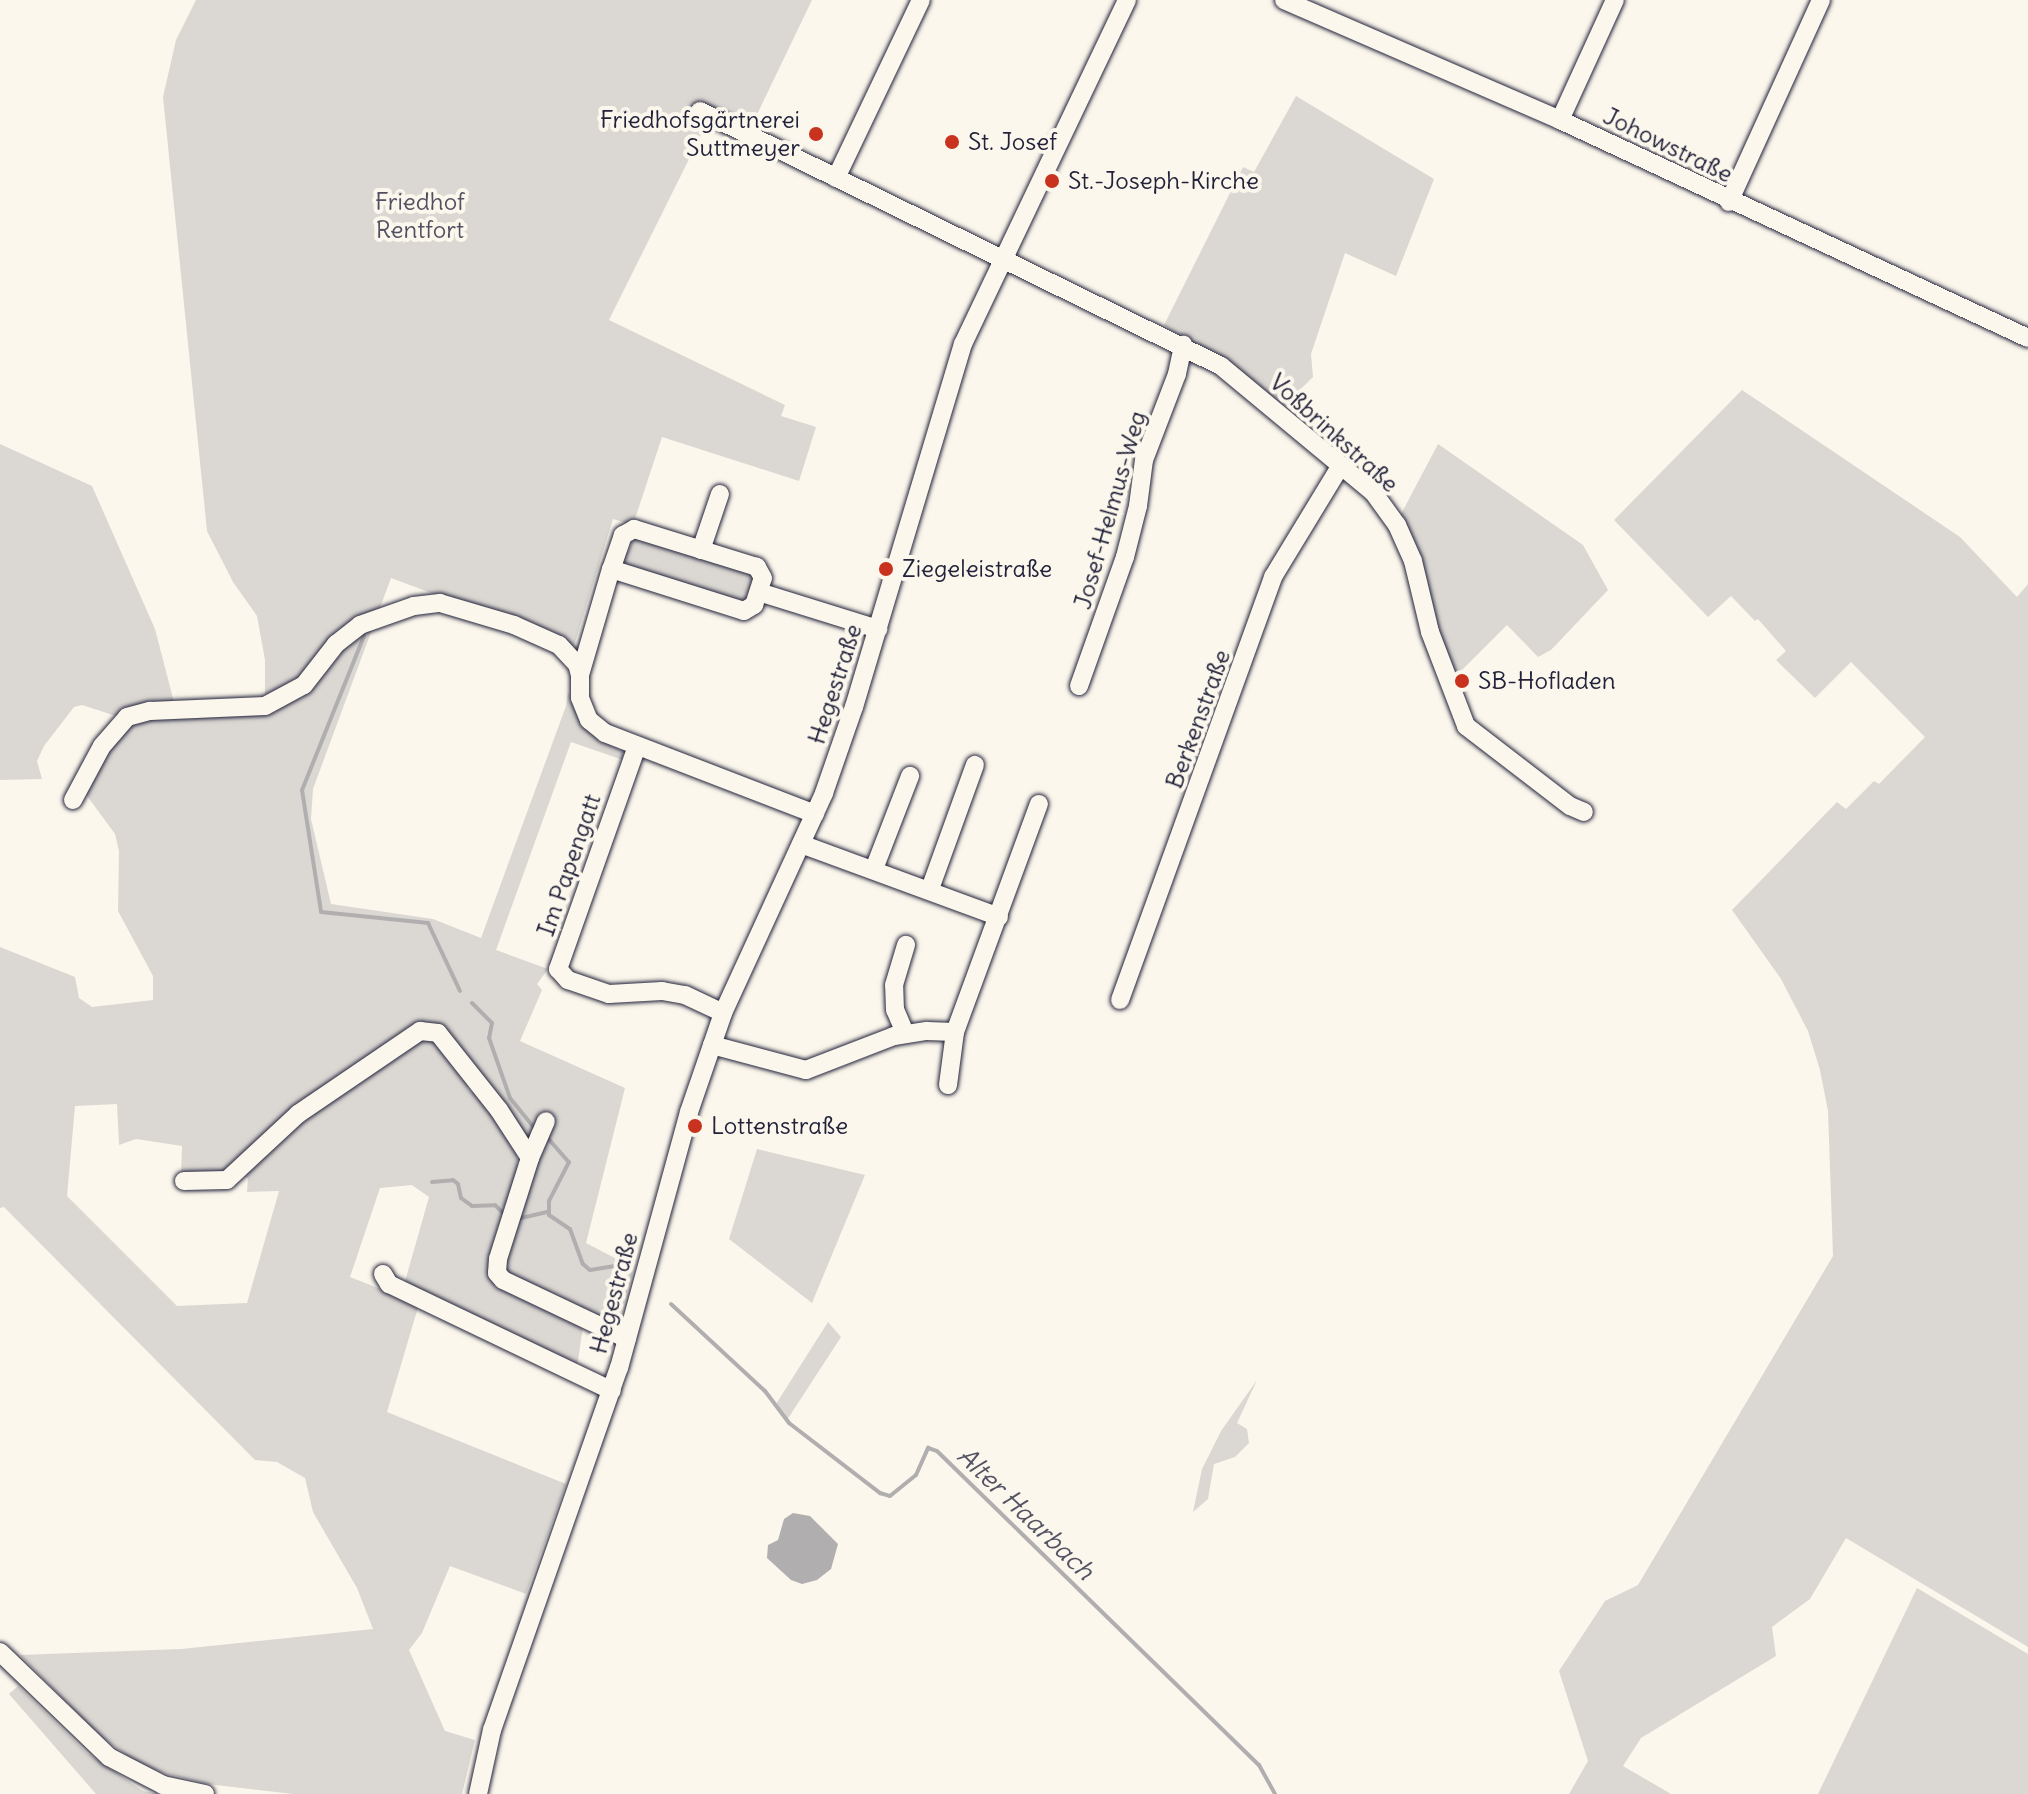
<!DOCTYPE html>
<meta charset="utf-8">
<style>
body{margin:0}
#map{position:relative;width:2028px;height:1794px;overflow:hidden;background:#fbf7ec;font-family:Delius,sans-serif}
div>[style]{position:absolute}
.green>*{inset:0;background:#dbd8d3}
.water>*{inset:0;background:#b1aeb0}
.stream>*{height:4px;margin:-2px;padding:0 2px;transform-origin:2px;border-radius:2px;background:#b1aeb0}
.roads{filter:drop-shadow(0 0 2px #22223b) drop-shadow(0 0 2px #22223b)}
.minor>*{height:18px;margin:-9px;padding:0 9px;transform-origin:9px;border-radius:9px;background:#fbf7ec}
.dots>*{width:22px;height:22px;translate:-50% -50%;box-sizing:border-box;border:4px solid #fbf7ec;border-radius:50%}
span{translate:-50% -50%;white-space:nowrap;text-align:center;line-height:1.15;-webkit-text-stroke:8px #fbf7ec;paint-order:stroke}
.poi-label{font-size:24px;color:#22223b}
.right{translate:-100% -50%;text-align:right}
.left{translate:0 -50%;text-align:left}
.street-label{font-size:24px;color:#22223b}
.park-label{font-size:24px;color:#505061}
.water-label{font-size:26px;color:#545364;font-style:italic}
</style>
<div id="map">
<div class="green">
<div style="clip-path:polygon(196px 0,812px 0,751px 127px,714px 109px,609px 320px,785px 405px,781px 416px,816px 427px,799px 481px,662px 437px,633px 525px,613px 519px,574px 646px,391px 578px,313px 789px,311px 819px,331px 904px,433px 919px,481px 938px,566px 706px,568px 692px,584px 728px,601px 741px,623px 751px,623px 760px,571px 742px,496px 950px,548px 969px,537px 984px,542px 990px,520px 1041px,625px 1088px,586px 1243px,634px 1268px,617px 1326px,564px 1306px,514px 1280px,506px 1271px,505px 1246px,547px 1127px,540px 1124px,532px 1148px,525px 1145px,434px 1023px,424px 1022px,298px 1107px,225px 1172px,181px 1176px,182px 1146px,136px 1139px,119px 1145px,117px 1104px,75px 1106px,67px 1196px,177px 1306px,247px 1303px,279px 1191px,247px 1192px,248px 1178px,238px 1175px,308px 1112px,415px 1040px,430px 1038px,442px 1044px,471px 1084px,467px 1087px,469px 1090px,472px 1093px,476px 1090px,516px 1148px,519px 1183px,491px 1261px,490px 1278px,583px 1327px,577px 1367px,404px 1285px,429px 1197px,412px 1185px,380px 1188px,350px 1277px,419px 1304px,387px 1412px,566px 1484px,526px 1594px,450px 1566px,422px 1633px,409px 1650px,445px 1731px,475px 1740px,462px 1794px,293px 1794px,208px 1784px,160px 1772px,132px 1759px,98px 1734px,20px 1655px,181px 1649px,373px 1629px,357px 1588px,313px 1512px,305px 1478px,277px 1462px,255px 1460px,4px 1207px,0 1208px,0 947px,75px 977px,79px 998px,92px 1007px,153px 1000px,153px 976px,118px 911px,119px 851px,115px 834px,82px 789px,114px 735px,132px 722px,164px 715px,265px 708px,265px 660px,257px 616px,233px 582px,207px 531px,163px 97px,176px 40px)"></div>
<div style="clip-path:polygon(1296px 96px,1434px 179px,1396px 276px,1345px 253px,1311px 354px,1313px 377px,1283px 406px,1164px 325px,1243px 167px,1254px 172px)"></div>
<div style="clip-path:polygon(1742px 390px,1960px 537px,2017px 597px,2028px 584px,2028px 1647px,1846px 1538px,1810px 1599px,1772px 1627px,1776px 1656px,1641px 1738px,1623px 1766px,1671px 1794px,1569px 1794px,1588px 1761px,1559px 1671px,1605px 1601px,1638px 1585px,1833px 1256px,1828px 1111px,1820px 1070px,1808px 1031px,1781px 979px,1732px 910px,1837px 802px,1846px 809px,1874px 781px,1879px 784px,1925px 737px,1851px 662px,1815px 698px,1776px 660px,1786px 651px,1758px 619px,1755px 621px,1731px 596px,1708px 617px,1614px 520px)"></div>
<div style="clip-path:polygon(0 444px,92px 486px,155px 629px,175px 706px,116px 716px,82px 705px,74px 707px,44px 746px,37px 761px,42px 779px,0 780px)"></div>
<div style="clip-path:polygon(1438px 444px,1583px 545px,1608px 590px,1551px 650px,1538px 657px,1507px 625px,1453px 679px,1399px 518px)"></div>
<div style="clip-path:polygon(635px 538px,746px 570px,755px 578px,745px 603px,626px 566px,624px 558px)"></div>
<div style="clip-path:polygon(757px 1149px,865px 1175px,812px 1303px,729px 1239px)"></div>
<div style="clip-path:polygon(828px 1322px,841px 1337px,787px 1420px,776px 1404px)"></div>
<div style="clip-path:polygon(1257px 1380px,1237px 1423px,1247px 1429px,1249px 1443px,1235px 1457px,1214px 1464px,1208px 1499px,1193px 1512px,1202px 1469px,1221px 1431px)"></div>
<div style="clip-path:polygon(1917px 1588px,2028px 1654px,2028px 1794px,1818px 1794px)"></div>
<div style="clip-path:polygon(18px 1686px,87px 1753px,143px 1791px,159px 1794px,96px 1794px,9px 1694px)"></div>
</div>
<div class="water">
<div style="clip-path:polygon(793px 1513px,810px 1516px,838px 1544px,831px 1569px,817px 1580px,802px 1584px,791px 1580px,767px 1558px,768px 1545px,778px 1540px,784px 1519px)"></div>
</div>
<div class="stream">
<div style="left:364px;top:636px;width:166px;rotate:111.9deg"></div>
<div style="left:302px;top:790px;width:123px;rotate:81.1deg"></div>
<div style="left:321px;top:912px;width:108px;rotate:5.9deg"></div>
<div style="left:428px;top:923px;width:75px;rotate:64.8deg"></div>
<div style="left:472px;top:1003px;width:28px;rotate:45deg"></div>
<div style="left:492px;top:1023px;width:15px;rotate:101deg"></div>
<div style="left:489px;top:1038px;width:64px;rotate:70.7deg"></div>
<div style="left:510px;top:1098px;width:40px;rotate:51deg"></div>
<div style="left:546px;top:1136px;width:35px;rotate:49deg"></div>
<div style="left:569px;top:1162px;width:44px;rotate:117.1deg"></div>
<div style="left:549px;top:1201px;width:14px;rotate:90deg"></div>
<div style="left:549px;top:1215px;width:25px;rotate:34deg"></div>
<div style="left:570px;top:1229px;width:37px;rotate:70deg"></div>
<div style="left:583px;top:1264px;width:9px;rotate:41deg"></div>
<div style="left:590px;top:1270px;width:33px;rotate:-9deg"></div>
<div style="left:432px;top:1182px;width:21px;rotate:-5deg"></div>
<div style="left:453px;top:1180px;width:6px;rotate:39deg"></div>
<div style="left:458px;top:1184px;width:14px;rotate:78deg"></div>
<div style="left:461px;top:1198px;width:14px;rotate:36deg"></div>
<div style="left:472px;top:1206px;width:23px;rotate:-2deg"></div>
<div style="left:495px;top:1205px;width:14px;rotate:45deg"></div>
<div style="left:517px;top:1219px;width:32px;rotate:-13deg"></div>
<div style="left:671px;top:1304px;width:128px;rotate:42.8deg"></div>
<div style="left:765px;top:1391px;width:40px;rotate:53deg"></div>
<div style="left:789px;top:1423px;width:115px;rotate:37.6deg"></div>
<div style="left:880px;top:1493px;width:10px;rotate:17deg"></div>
<div style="left:890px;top:1496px;width:33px;rotate:-39deg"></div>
<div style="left:916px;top:1475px;width:30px;rotate:-66deg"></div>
<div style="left:928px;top:1448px;width:9px;rotate:18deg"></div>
<div style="left:937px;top:1451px;width:450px;rotate:44.3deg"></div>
<div style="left:1259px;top:1765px;width:33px;rotate:61deg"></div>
</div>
<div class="roads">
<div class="minor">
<div style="left:1284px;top:0;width:301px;rotate:23.5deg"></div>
<div style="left:1560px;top:120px;width:516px;rotate:24.98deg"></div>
<div style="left:700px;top:111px;width:580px;rotate:26.08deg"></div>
<div style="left:1221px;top:366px;width:197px;rotate:39.7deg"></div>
<div style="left:1373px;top:492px;width:41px;rotate:54deg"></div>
<div style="left:1397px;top:525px;width:39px;rotate:66deg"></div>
<div style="left:1413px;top:561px;width:73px;rotate:76.5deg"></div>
<div style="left:1430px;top:632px;width:101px;rotate:69deg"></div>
<div style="left:1466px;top:726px;width:131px;rotate:37.6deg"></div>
<div style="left:1570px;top:806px;width:15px;rotate:23deg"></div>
<div style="left:1560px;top:120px;width:132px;rotate:-65.4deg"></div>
<div style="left:836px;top:178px;width:197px;rotate:-64.5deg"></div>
<div style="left:1729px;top:202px;width:222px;rotate:-65.5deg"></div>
<div style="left:701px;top:550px;width:59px;rotate:-71.3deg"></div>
<div style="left:611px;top:569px;width:139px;rotate:17.5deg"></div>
<div style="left:744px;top:611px;width:12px;rotate:-31deg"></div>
<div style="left:754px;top:605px;width:28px;rotate:-72deg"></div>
<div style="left:763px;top:578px;width:13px;rotate:-119deg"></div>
<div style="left:757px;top:567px;width:129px;rotate:-162.8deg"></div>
<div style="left:634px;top:529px;width:13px;rotate:151deg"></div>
<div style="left:623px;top:535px;width:36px;rotate:109deg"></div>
<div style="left:611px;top:569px;width:110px;rotate:106.3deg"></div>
<div style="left:580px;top:675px;width:23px;rotate:90deg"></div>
<div style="left:580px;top:698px;width:24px;rotate:68deg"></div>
<div style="left:589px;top:720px;width:21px;rotate:39deg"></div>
<div style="left:605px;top:733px;width:225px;rotate:21.1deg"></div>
<div style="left:759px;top:592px;width:125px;rotate:17.3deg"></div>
<div style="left:1079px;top:686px;width:137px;rotate:-70.4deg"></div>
<div style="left:1125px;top:557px;width:53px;rotate:-75.7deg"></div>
<div style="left:1138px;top:506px;width:46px;rotate:-82.6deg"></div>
<div style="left:1144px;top:460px;width:92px;rotate:-69deg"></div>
<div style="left:1177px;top:374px;width:30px;rotate:-78deg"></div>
<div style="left:637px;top:746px;width:237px;rotate:109.5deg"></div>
<div style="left:558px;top:969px;width:15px;rotate:48deg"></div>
<div style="left:568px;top:980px;width:43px;rotate:18.9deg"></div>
<div style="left:609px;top:994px;width:53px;rotate:-3.2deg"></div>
<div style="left:662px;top:991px;width:23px;rotate:10deg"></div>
<div style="left:685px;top:995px;width:42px;rotate:25.3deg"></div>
<div style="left:73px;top:800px;width:61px;rotate:-61.8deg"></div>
<div style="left:102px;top:746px;width:38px;rotate:-49deg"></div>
<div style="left:127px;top:717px;width:24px;rotate:-15deg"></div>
<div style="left:150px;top:711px;width:115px;rotate:-2.5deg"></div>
<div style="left:265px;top:706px;width:44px;rotate:-28.3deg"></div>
<div style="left:304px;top:685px;width:52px;rotate:-52deg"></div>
<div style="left:336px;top:644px;width:31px;rotate:-38deg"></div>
<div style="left:360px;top:625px;width:57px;rotate:-19.4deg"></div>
<div style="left:414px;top:606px;width:26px;rotate:-7deg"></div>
<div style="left:440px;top:603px;width:77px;rotate:16.6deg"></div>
<div style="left:514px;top:625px;width:49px;rotate:24deg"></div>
<div style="left:559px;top:645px;width:26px;rotate:47deg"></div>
<div style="left:577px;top:664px;width:11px;rotate:75deg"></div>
<div style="left:801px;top:844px;width:211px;rotate:20.2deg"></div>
<div style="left:874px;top:869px;width:100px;rotate:-68.8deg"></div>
<div style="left:930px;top:889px;width:132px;rotate:-70.1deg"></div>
<div style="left:1120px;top:1000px;width:450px;rotate:-70.1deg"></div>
<div style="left:1273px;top:577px;width:131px;rotate:-58.7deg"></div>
<div style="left:905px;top:1033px;width:25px;rotate:-113deg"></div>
<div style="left:895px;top:1010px;width:25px;rotate:-92deg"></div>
<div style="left:894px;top:985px;width:42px;rotate:-73.3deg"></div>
<div style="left:712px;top:1045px;width:97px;rotate:14.9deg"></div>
<div style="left:806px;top:1070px;width:94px;rotate:-21.1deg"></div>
<div style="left:894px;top:1036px;width:33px;rotate:-9deg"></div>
<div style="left:927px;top:1031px;width:28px;rotate:2deg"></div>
<div style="left:955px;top:1032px;width:243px;rotate:-69.8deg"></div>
<div style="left:948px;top:1085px;width:53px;rotate:-82.5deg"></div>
<div style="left:530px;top:1158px;width:40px;rotate:-66.6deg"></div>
<div style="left:184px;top:1181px;width:43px;rotate:-1.3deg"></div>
<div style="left:227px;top:1180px;width:97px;rotate:-42.9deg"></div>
<div style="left:298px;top:1114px;width:148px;rotate:-34.2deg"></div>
<div style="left:420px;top:1031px;width:18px;rotate:6deg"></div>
<div style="left:438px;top:1033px;width:98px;rotate:51.6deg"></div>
<div style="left:499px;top:1110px;width:57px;rotate:57.1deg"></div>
<div style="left:530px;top:1158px;width:106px;rotate:107.6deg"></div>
<div style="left:498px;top:1259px;width:14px;rotate:94deg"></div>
<div style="left:497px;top:1273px;width:9px;rotate:49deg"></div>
<div style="left:503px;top:1280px;width:137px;rotate:25.4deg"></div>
<div style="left:383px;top:1274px;width:12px;rotate:59deg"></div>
<div style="left:389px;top:1284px;width:247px;rotate:25.6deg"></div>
<div style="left:0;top:1652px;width:151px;rotate:43.9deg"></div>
<div style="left:109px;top:1757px;width:61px;rotate:27.4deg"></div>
<div style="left:163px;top:1785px;width:43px;rotate:12.1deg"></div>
<div style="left:478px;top:1794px;width:66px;rotate:-77.7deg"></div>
<div style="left:492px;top:1730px;width:384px;rotate:-70.7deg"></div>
<div style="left:619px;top:1368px;width:265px;rotate:-74.7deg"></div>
<div style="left:689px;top:1112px;width:105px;rotate:-71deg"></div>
<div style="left:723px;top:1013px;width:242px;rotate:-65.3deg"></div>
<div style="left:824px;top:793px;width:91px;rotate:-70.8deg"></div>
<div style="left:854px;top:707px;width:379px;rotate:-73.3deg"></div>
<div style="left:963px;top:344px;width:381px;rotate:-64.5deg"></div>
</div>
</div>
<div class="dots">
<div style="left:816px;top:134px;background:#c8321e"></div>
<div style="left:952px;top:142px;background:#c8321e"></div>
<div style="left:1052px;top:181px;background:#c8321e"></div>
<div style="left:886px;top:569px;background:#c8321e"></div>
<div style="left:1462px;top:681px;background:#c8321e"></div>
<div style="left:695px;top:1126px;background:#c8321e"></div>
</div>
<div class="poi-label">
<span class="right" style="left:800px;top:134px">Friedhofsgärtnerei<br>Suttmeyer</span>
<span class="left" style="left:968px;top:142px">St. Josef</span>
<span class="left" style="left:1068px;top:181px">St.-Joseph-Kirche</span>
<span class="left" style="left:902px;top:569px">Ziegeleistraße</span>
<span class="left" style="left:1478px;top:681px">SB-Hofladen</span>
<span class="left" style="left:711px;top:1126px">Lottenstraße</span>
</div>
<div class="street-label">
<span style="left:1668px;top:145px;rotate:26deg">Johowstraße</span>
<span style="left:1334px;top:433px;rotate:42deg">Voßbrinkstraße</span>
<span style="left:1110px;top:510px;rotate:-74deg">Josef-Helmus-Weg</span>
<span style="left:835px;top:684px;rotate:-72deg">Hegestraße</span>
<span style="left:1198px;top:719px;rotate:-70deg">Berkenstraße</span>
<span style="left:569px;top:865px;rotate:-71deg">Im Papengatt</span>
<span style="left:614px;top:1293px;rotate:-75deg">Hegestraße</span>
</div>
<div class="park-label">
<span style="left:420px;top:216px">Friedhof<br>Rentfort</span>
</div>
<div class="water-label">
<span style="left:1026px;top:1513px;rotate:44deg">Alter Haarbach</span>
</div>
</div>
